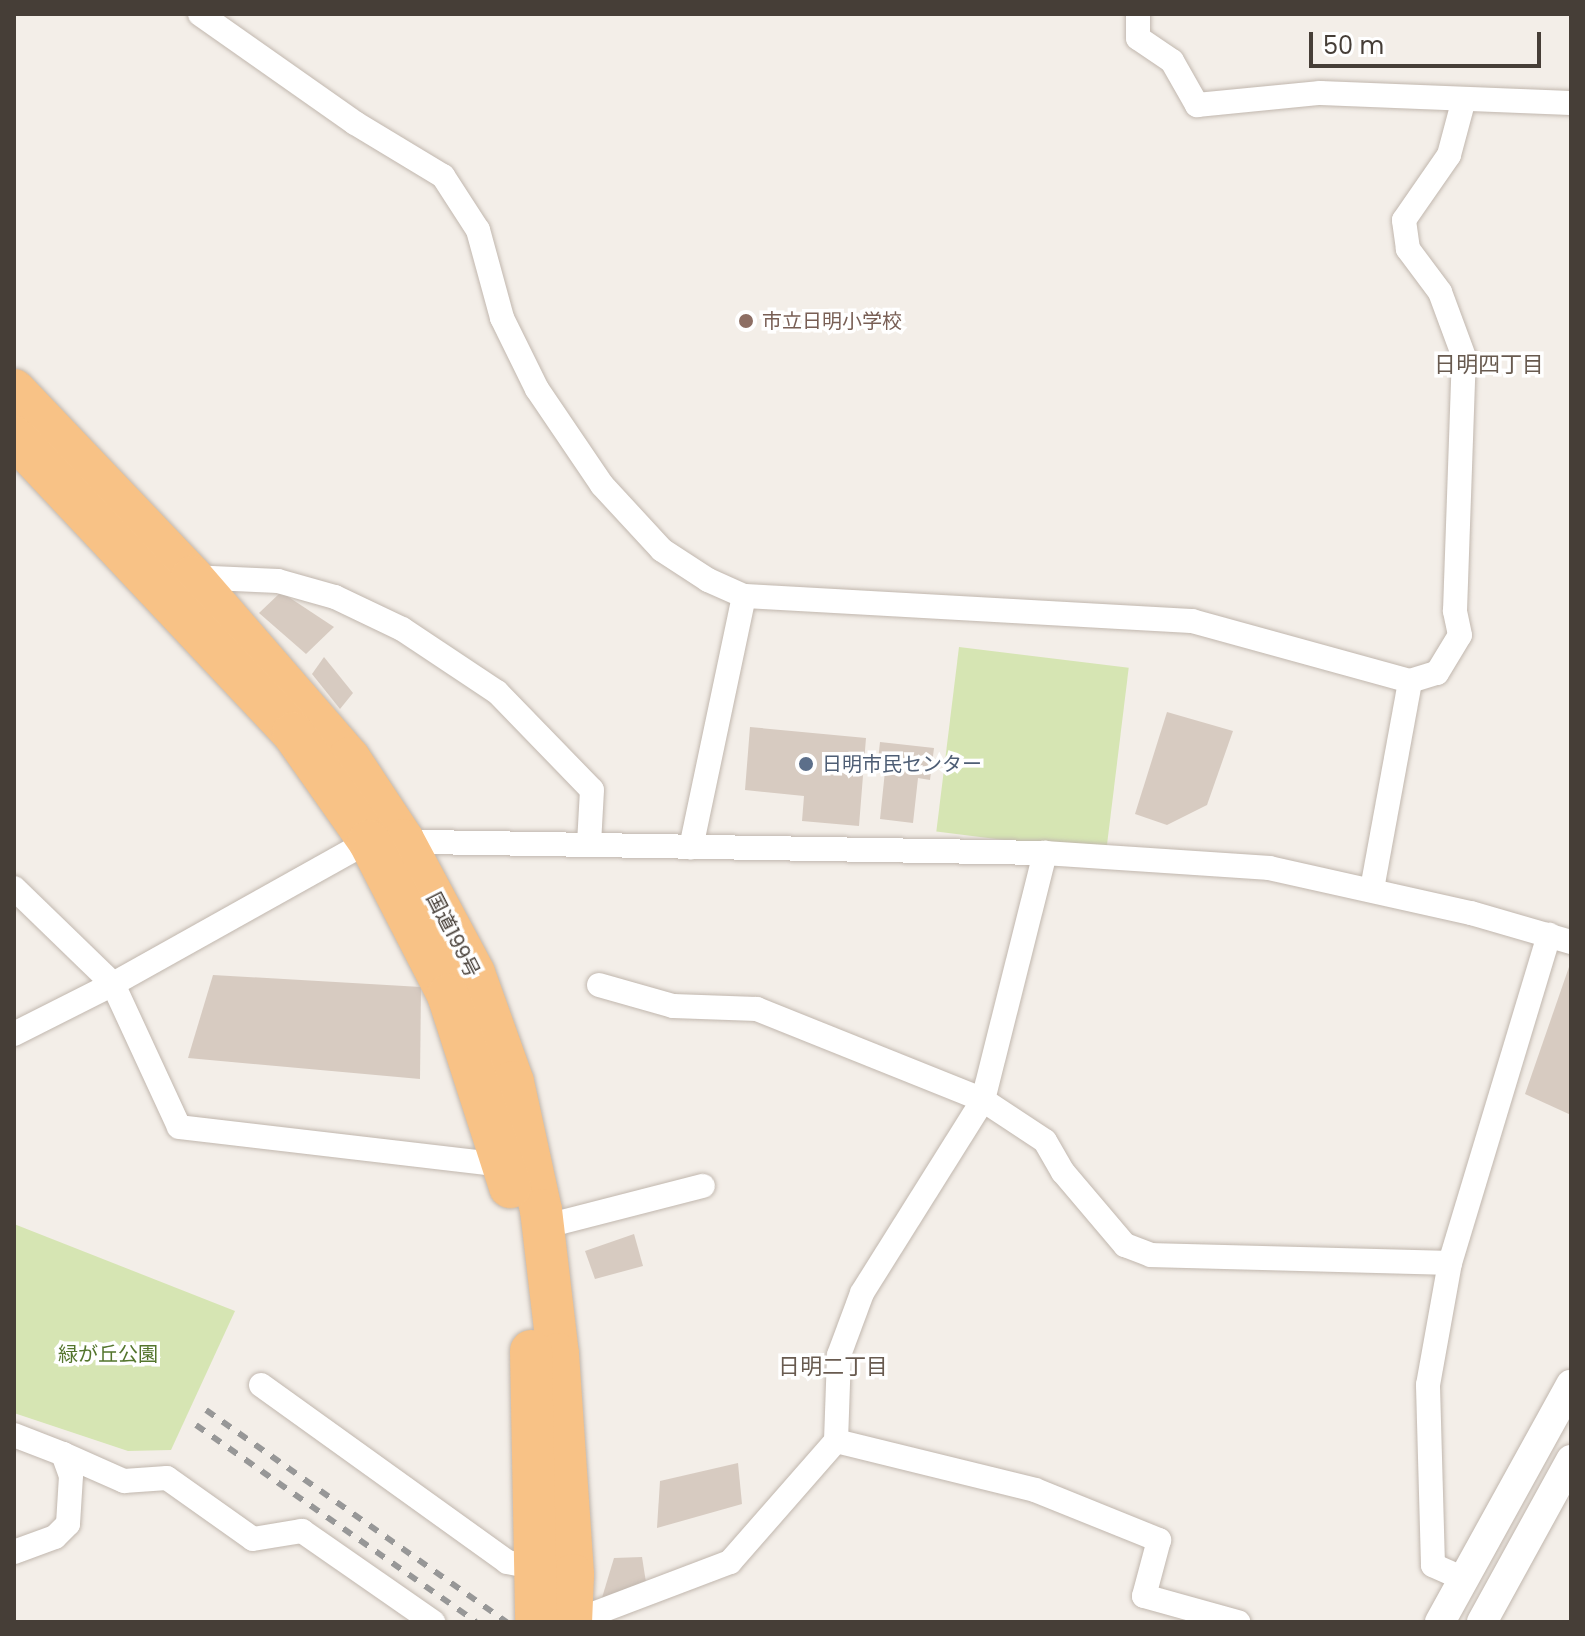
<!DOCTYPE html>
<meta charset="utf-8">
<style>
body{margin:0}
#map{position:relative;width:1585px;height:1636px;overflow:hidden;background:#f3eee8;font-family:Poppins,"Noto Sans JP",sans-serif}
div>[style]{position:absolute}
.green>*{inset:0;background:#d6e5b3;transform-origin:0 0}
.building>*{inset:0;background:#d7cbc1}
.roads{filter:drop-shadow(0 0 2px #c1b7ae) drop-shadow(0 0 2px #c1b7ae)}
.minor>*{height:24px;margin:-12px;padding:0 12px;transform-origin:12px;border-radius:12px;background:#fff}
.tertiary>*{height:30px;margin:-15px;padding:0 15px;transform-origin:15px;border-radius:15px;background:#fff}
.trunk>*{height:42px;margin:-21px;padding:0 21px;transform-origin:21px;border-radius:21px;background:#f8c286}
.rail>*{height:6px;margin-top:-3px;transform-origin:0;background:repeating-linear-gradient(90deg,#979797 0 10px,transparent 0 20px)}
.dots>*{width:22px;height:22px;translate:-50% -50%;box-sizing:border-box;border:4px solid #fff;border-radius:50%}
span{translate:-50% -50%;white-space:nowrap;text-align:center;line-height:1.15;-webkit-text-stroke:7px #fff;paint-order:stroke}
.education-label{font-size:20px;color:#785e54}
.left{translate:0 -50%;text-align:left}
.service-label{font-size:20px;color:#4e5e75}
.street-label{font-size:20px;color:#463e37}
.park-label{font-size:20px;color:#54752d}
.neighbourhood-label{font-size:22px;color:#685a4f}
.frame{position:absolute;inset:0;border:16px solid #463e37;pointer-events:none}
.scale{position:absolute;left:1309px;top:32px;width:232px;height:36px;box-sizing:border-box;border:4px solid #463e37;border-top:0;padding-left:10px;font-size:24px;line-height:28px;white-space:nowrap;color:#463e37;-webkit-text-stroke:6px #fff;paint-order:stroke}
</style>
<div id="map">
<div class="green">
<div style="left:959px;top:647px;width:171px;height:186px;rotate:7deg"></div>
<div style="clip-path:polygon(14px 1224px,235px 1311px,171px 1450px,128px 1451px,14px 1413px)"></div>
</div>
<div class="building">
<div style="clip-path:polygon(281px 592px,334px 627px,306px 654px,259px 613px)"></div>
<div style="clip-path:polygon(324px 657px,353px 693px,340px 709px,312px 674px)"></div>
<div style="clip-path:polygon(1167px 712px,1233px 731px,1207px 805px,1167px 825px,1135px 814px)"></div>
<div style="clip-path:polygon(750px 727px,866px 738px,859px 826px,802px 821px,804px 796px,745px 790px)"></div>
<div style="clip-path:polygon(880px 742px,934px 748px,930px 780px,918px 778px,913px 823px,880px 819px,885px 771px,877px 770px)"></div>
<div style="clip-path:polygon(1569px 967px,1571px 968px,1571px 1115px,1525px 1094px)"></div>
<div style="clip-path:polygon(213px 975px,421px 987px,420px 1079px,188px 1058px)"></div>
<div style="clip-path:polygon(634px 1234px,643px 1266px,595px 1279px,585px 1251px)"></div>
<div style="clip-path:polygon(738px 1463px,742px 1504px,657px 1528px,660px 1481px)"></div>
<div style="clip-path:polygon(642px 1557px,648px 1595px,601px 1601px,614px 1558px)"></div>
</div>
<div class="roads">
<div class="minor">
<div style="left:200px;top:14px;width:189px;rotate:35.1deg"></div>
<div style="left:355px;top:123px;width:103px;rotate:31.1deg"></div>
<div style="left:443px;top:176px;width:64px;rotate:57.1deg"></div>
<div style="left:478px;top:230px;width:91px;rotate:74.7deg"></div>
<div style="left:502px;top:318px;width:79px;rotate:63.8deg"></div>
<div style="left:537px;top:389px;width:116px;rotate:55.9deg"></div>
<div style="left:602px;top:485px;width:88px;rotate:47.3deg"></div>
<div style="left:662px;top:550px;width:55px;rotate:33.1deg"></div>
<div style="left:708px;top:580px;width:39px;rotate:24deg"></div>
<div style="left:744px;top:596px;width:257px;rotate:101.9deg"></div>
<div style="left:1138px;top:14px;width:24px;rotate:90deg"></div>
<div style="left:1138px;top:38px;width:41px;rotate:34.1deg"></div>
<div style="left:1172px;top:61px;width:51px;rotate:60.4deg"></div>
<div style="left:1197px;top:105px;width:124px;rotate:-5.6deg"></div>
<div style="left:1320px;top:93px;width:251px;rotate:2.3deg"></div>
<div style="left:190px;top:577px;width:88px;rotate:2.6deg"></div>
<div style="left:278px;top:581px;width:59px;rotate:15.7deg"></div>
<div style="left:335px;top:597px;width:74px;rotate:25.5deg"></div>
<div style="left:402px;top:629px;width:114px;rotate:33.6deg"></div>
<div style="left:497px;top:692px;width:136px;rotate:45.9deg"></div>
<div style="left:592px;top:790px;width:54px;rotate:93.2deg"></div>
<div style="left:744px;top:596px;width:449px;rotate:3.2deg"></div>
<div style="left:1192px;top:621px;width:226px;rotate:15.4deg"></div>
<div style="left:1410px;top:681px;width:28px;rotate:-17deg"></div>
<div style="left:1437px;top:673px;width:44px;rotate:-58.8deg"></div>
<div style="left:1460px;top:635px;width:25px;rotate:-102deg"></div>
<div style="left:1455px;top:611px;width:254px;rotate:-88deg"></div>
<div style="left:1464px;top:357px;width:69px;rotate:-110.3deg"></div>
<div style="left:1440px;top:292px;width:54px;rotate:-126.7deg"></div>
<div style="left:1408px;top:249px;width:29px;rotate:-98deg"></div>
<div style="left:1404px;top:220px;width:79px;rotate:-55.3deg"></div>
<div style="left:1449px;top:155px;width:58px;rotate:-75deg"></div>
<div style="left:14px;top:888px;width:138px;rotate:44.1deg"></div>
<div style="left:113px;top:984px;width:157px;rotate:65.2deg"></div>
<div style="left:179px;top:1127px;width:326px;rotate:6.7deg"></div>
<div style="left:1372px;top:889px;width:211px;rotate:-79.6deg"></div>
<div style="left:599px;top:985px;width:77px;rotate:15.8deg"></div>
<div style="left:673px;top:1006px;width:84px;rotate:2deg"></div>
<div style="left:757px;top:1009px;width:244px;rotate:21.9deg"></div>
<div style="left:983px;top:1100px;width:74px;rotate:33.5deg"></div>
<div style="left:1045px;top:1141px;width:36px;rotate:60deg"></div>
<div style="left:1063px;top:1172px;width:96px;rotate:49.7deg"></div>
<div style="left:1125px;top:1245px;width:28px;rotate:21deg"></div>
<div style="left:1151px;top:1255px;width:299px;rotate:1.5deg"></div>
<div style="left:14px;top:1034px;width:111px;rotate:-26.8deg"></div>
<div style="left:113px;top:984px;width:293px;rotate:-29.2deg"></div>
<div style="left:369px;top:841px;width:676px;rotate:1.02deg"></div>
<div style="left:1045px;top:853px;width:225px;rotate:3.8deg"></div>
<div style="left:1269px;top:868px;width:207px;rotate:12.6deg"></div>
<div style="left:1471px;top:913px;width:104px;rotate:16.2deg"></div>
<div style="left:543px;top:1227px;width:165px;rotate:-14.4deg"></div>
<div style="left:261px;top:1385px;width:303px;rotate:35.7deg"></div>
<div style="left:507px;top:1562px;width:38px;rotate:11deg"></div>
<div style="left:14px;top:1435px;width:53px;rotate:21.2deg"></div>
<div style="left:63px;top:1454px;width:23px;rotate:70deg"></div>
<div style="left:71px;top:1476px;width:48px;rotate:93.6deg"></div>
<div style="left:68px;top:1524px;width:18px;rotate:135deg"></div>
<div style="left:55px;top:1537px;width:44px;rotate:159.9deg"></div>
<div style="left:836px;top:1441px;width:205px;rotate:13.8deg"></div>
<div style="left:1035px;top:1490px;width:134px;rotate:22deg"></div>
<div style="left:1159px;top:1540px;width:58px;rotate:105deg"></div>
<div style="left:1144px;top:1596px;width:98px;rotate:15.5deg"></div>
<div style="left:63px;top:1454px;width:67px;rotate:23.9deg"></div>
<div style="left:124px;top:1481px;width:43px;rotate:-4deg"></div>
<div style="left:167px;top:1478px;width:105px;rotate:35.3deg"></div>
<div style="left:253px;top:1539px;width:50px;rotate:-9.3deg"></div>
<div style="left:302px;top:1531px;width:160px;rotate:34.8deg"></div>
<div style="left:1464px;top:1579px;width:34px;rotate:-156deg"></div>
<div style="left:1433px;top:1565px;width:180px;rotate:-91.6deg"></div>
<div style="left:1428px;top:1385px;width:124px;rotate:-79.8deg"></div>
<div style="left:1450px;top:1263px;width:343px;rotate:-73.2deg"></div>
<div style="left:572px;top:1622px;width:169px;rotate:-20.8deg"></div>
<div style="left:730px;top:1562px;width:161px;rotate:-48.8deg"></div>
<div style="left:836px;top:1441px;width:86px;rotate:-88deg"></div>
<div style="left:839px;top:1355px;width:66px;rotate:-69.6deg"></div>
<div style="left:862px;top:1293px;width:228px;rotate:-57.9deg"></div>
<div style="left:983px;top:1100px;width:255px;rotate:-75.9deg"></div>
</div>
<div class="tertiary">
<div style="left:1440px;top:1622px;width:271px;rotate:-61.1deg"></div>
<div style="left:1482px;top:1622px;width:185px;rotate:-61.2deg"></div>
</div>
<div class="trunk">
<div style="left:14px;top:390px;width:258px;rotate:46.4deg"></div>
<div style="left:192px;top:577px;width:240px;rotate:49.1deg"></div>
<div style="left:349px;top:758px;width:98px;rotate:56.6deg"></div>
<div style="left:403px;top:840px;width:151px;rotate:61.9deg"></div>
<div style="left:474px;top:973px;width:116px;rotate:70.3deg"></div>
<div style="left:513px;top:1082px;width:131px;rotate:77.7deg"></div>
<div style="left:541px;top:1210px;width:145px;rotate:83.3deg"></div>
<div style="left:558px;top:1354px;width:222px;rotate:86.1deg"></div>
<div style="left:573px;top:1575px;width:47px;rotate:92.4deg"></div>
<div style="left:14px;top:437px;width:407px;rotate:46.7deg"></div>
<div style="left:293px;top:733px;width:132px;rotate:54.9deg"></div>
<div style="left:369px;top:841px;width:173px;rotate:62.8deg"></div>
<div style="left:448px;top:995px;width:202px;rotate:72.1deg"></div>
<div style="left:531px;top:1351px;width:271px;rotate:88.9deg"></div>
</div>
</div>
<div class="rail">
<div style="left:206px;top:1410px;width:368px;rotate:35.2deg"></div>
<div style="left:196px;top:1425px;width:342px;rotate:35.1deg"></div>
</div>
<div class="dots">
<div style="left:746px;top:321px;background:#8d6e63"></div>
<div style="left:806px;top:764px;background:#5c6f8a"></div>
</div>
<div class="education-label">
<span class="left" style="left:762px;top:321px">市立日明小学校</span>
</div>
<div class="service-label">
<span class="left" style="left:822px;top:764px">日明市民センター</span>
</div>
<div class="street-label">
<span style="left:453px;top:935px;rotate:63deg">国道199号</span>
</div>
<div class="park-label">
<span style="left:108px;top:1354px">緑が丘公園</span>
</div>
<div class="neighbourhood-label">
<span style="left:1489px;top:365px">日明四丁目</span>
<span style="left:833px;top:1367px">日明二丁目</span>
</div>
<div class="frame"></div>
<div class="scale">50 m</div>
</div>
